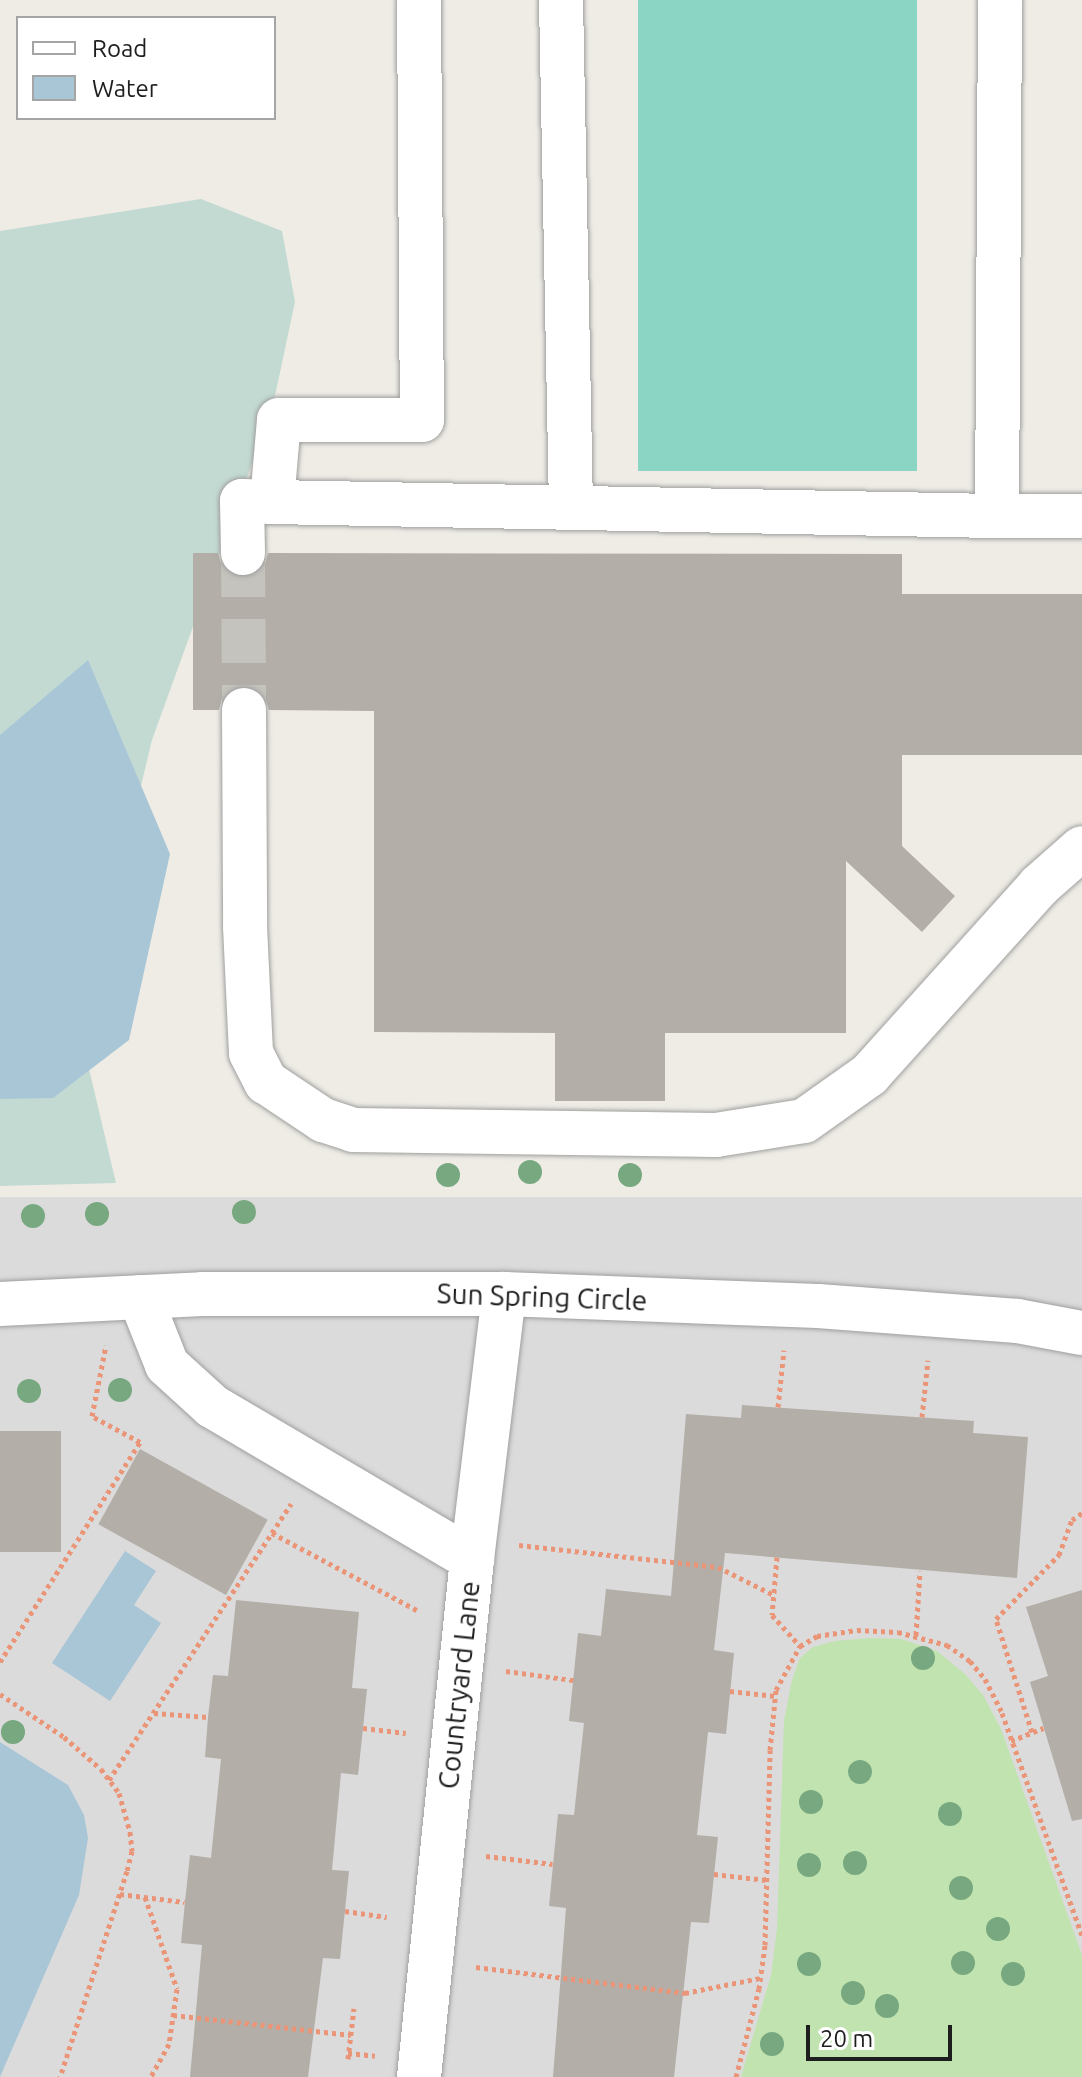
<!DOCTYPE html>
<style>
body{margin:0}
#map{position:relative;width:1082px;height:2077px;overflow:hidden;background:#eeece5;font-family:Ubuntu,sans-serif}
div>[style]{position:absolute}
.residential>*{inset:0;background:#dbdbdb;transform-origin:0 0}
.grass>*{inset:0;background:#c1e3af}
.wetland>*{inset:0;background:#c3dad3}
.pitch>*{inset:0;background:#8ad5c3;transform-origin:0 0}
.water>*{inset:0;background:#a9c6d7}
.building>*{inset:0;background:#b3aea7;transform-origin:0 0}
.minor-tunnel>*{height:44px;margin-top:-22px;transform-origin:0;background:repeating-linear-gradient(90deg,#c4c3bd 0 44px,transparent 0 66px)}
.path>*{height:5px;margin-top:-2.5px;transform-origin:0;background:repeating-linear-gradient(90deg,#eb9578 0 4px,transparent 0 8px)}
.roads{filter:drop-shadow(0 0 2px #9f9f9f) drop-shadow(0 0 2px #9f9f9f)}
.minor>*{height:44px;margin:-22px;padding:0 22px;transform-origin:22px;border-radius:22px;background:#fff}
.trees>*{width:24px;height:24px;margin:-12px;border-radius:50%;background:#77a87f}
span{translate:-50% -50%;white-space:nowrap;text-align:center;line-height:1.15;-webkit-text-stroke:7px #fff;paint-order:stroke}
.street-label{font-size:28px;color:#1e1e1e}
.legend{position:absolute;left:16px;top:16px;width:260px;height:104px;box-sizing:border-box;background:#fff;border:2px solid #a5a5a5;margin:0;padding:10px 14px;list-style:none;font-size:24px;color:#1e1e1e}
.legend li{display:flex;align-items:center;gap:16px;height:40px}
.legend b{width:40px;border:2px solid #a5a5a5}
.scale{position:absolute;left:806px;top:2025px;width:146px;height:36px;box-sizing:border-box;border:4px solid #1e1e1e;border-top:0;padding-left:10px;font-size:24px;line-height:28px;white-space:nowrap;color:#1e1e1e;-webkit-text-stroke:6px #fff;paint-order:stroke}
</style>
<div id="map">
<div class="residential">
<div style="left:1082px;top:1197px;width:880px;height:1082px;rotate:90deg"></div>
</div>
<div class="grass">
<div style="clip-path:polygon(869px 1638px,901px 1639px,937px 1651px,965px 1674px,983px 1695px,1001px 1729px,1082px 1955px,1082px 2077px,741px 2077px,771px 1975px,777px 1929px,784px 1720px,792px 1680px,800px 1658px,813px 1647px,835px 1641px)"></div>
</div>
<div class="wetland">
<div style="clip-path:polygon(201px 199px,282px 231px,295px 302px,273px 405px,152px 740px,81px 1035px,116px 1183px,0 1186px,0 231px)"></div>
</div>
<div class="pitch">
<div style="left:638px;top:0;width:279px;height:471px"></div>
</div>
<div class="water">
<div style="clip-path:polygon(88px 660px,170px 854px,129px 1040px,53px 1098px,0 1099px,0 735px)"></div>
<div style="clip-path:polygon(125px 1551px,156px 1571px,134px 1605px,161px 1623px,110px 1701px,52px 1663px)"></div>
<div style="clip-path:polygon(0 1742px,68px 1785px,84px 1815px,88px 1838px,79px 1895px,0 2077px)"></div>
</div>
<div class="building">
<div style="clip-path:polygon(193px 553px,218px 553px,222px 567px,232px 575px,243px 578px,257px 574px,265px 564px,268px 553px,902px 554px,902px 594px,1082px 594px,1082px 755px,902px 755px,902px 846px,955px 896px,922px 932px,846px 861px,846px 1033px,665px 1033px,665px 1101px,555px 1101px,555px 1033px,374px 1032px,374px 711px,269px 710px,265px 697px,257px 689px,245px 685px,231px 689px,222px 698px,219px 710px,193px 710px)"></div>
<div style="clip-path:polygon(742px 1405px,974px 1421px,973px 1433px,1028px 1437px,1017px 1578px,725px 1553px,714px 1650px,734px 1653px,726px 1734px,708px 1732px,697px 1835px,718px 1837px,709px 1923px,691px 1922px,674px 2077px,553px 2077px,566px 1908px,549px 1906px,558px 1814px,574px 1815px,584px 1723px,569px 1721px,578px 1633px,601px 1636px,606px 1589px,671px 1596px,686px 1414px,741px 1418px)"></div>
<div style="left:0;top:1431px;width:61px;height:121px"></div>
<div style="left:140px;top:1449px;width:146px;height:86px;rotate:29deg"></div>
<div style="clip-path:polygon(1082px 1590px,1082px 1819px,1072px 1821px,1030px 1682px,1048px 1676px,1026px 1607px)"></div>
<div style="clip-path:polygon(236px 1600px,359px 1612px,352px 1688px,367px 1689px,363px 1728px,358px 1775px,341px 1773px,332px 1870px,349px 1871px,340px 1959px,323px 1958px,308px 2077px,190px 2077px,202px 1945px,181px 1943px,185px 1902px,190px 1855px,211px 1858px,221px 1759px,205px 1757px,208px 1717px,213px 1675px,228px 1676px)"></div>
</div>
<div class="minor-tunnel">
<div style="left:243px;top:553px;width:157px;rotate:89.6deg"></div>
</div>
<div class="path">
<div style="left:778px;top:1407px;width:57px;rotate:-84deg"></div>
<div style="left:922px;top:1417px;width:57px;rotate:-84deg"></div>
<div style="left:272px;top:1533px;width:166px;rotate:28deg"></div>
<div style="left:519px;top:1545px;width:200px;rotate:6.3deg"></div>
<div style="left:718px;top:1567px;width:63px;rotate:26.6deg"></div>
<div style="left:777px;top:1557px;width:58px;rotate:94.9deg"></div>
<div style="left:772px;top:1615px;width:42px;rotate:47.9deg"></div>
<div style="left:916px;top:1635px;width:64px;rotate:-86.4deg"></div>
<div style="left:0;top:1662px;width:261px;rotate:-57.5deg"></div>
<div style="left:140px;top:1442px;width:55px;rotate:-151.6deg"></div>
<div style="left:92px;top:1416px;width:72px;rotate:-78.8deg"></div>
<div style="left:506px;top:1671px;width:68px;rotate:7.7deg"></div>
<div style="left:730px;top:1691px;width:45px;rotate:6.3deg"></div>
<div style="left:0;top:1694px;width:77px;rotate:33.9deg"></div>
<div style="left:64px;top:1737px;width:49px;rotate:40.9deg"></div>
<div style="left:101px;top:1769px;width:30px;rotate:53deg"></div>
<div style="left:119px;top:1793px;width:41px;rotate:74.2deg"></div>
<div style="left:130px;top:1832px;width:19px;rotate:84deg"></div>
<div style="left:132px;top:1851px;width:21px;rotate:104deg"></div>
<div style="left:127px;top:1871px;width:217px;rotate:108deg"></div>
<div style="left:154px;top:1713px;width:54px;rotate:4.2deg"></div>
<div style="left:363px;top:1728px;width:43px;rotate:6.6deg"></div>
<div style="left:1032px;top:1732px;width:119px;rotate:-107.7deg"></div>
<div style="left:996px;top:1619px;width:90px;rotate:-45.5deg"></div>
<div style="left:1059px;top:1555px;width:37px;rotate:-70deg"></div>
<div style="left:1072px;top:1520px;width:12px;rotate:-35deg"></div>
<div style="left:1011px;top:1741px;width:35px;rotate:-22deg"></div>
<div style="left:109px;top:1780px;width:331px;rotate:-56.6deg"></div>
<div style="left:486px;top:1856px;width:67px;rotate:6.8deg"></div>
<div style="left:714px;top:1874px;width:53px;rotate:6.5deg"></div>
<div style="left:120px;top:1894px;width:65px;rotate:7deg"></div>
<div style="left:145px;top:1897px;width:97px;rotate:70.8deg"></div>
<div style="left:177px;top:1989px;width:56px;rotate:98.3deg"></div>
<div style="left:169px;top:2044px;width:38px;rotate:119deg"></div>
<div style="left:345px;top:1911px;width:42px;rotate:8.1deg"></div>
<div style="left:476px;top:1967px;width:211px;rotate:7.1deg"></div>
<div style="left:685px;top:1993px;width:76px;rotate:-11.3deg"></div>
<div style="left:173px;top:2015px;width:179px;rotate:6.4deg"></div>
<div style="left:348px;top:2053px;width:27px;rotate:6deg"></div>
<div style="left:348px;top:2059px;width:51px;rotate:-83.3deg"></div>
<div style="left:736px;top:2077px;width:91px;rotate:-75.4deg"></div>
<div style="left:759px;top:1989px;width:44px;rotate:-82.2deg"></div>
<div style="left:765px;top:1945px;width:195px;rotate:-88.5deg"></div>
<div style="left:770px;top:1750px;width:60px;rotate:-84.3deg"></div>
<div style="left:776px;top:1690px;width:50px;rotate:-61.4deg"></div>
<div style="left:800px;top:1646px;width:20px;rotate:-30deg"></div>
<div style="left:817px;top:1636px;width:40px;rotate:-8.5deg"></div>
<div style="left:857px;top:1630px;width:41px;rotate:2.8deg"></div>
<div style="left:898px;top:1632px;width:51px;rotate:14.9deg"></div>
<div style="left:947px;top:1645px;width:28px;rotate:35deg"></div>
<div style="left:970px;top:1661px;width:23px;rotate:50deg"></div>
<div style="left:985px;top:1679px;width:38px;rotate:63deg"></div>
<div style="left:1002px;top:1713px;width:236px;rotate:70.2deg"></div>
</div>
<div class="roads">
<div class="minor">
<div style="left:419px;top:0;width:420px;rotate:89.6deg"></div>
<div style="left:422px;top:420px;width:143px;rotate:180deg"></div>
<div style="left:279px;top:420px;width:82px;rotate:94.9deg"></div>
<div style="left:272px;top:502px;width:725px;rotate:1.11deg"></div>
<div style="left:561px;top:0;width:508px;rotate:88.87deg"></div>
<div style="left:1000px;top:0;width:516px;rotate:90.33deg"></div>
<div style="left:997px;top:516px;width:85px"></div>
<div style="left:243px;top:553px;width:52px;rotate:-91.1deg"></div>
<div style="left:242px;top:501px;width:30px;rotate:2deg"></div>
<div style="left:244px;top:710px;width:216px;rotate:89.7deg"></div>
<div style="left:245px;top:926px;width:127px;rotate:87.3deg"></div>
<div style="left:251px;top:1053px;width:33px;rotate:63deg"></div>
<div style="left:266px;top:1082px;width:69px;rotate:33.7deg"></div>
<div style="left:323px;top:1120px;width:32px;rotate:18deg"></div>
<div style="left:353px;top:1130px;width:363px;rotate:0.8deg"></div>
<div style="left:716px;top:1135px;width:89px;rotate:-9deg"></div>
<div style="left:804px;top:1121px;width:80px;rotate:-35.3deg"></div>
<div style="left:869px;top:1075px;width:254px;rotate:-48deg"></div>
<div style="left:1039px;top:886px;width:57px;rotate:-41.5deg"></div>
<div style="left:140px;top:1297px;width:73px;rotate:68.3deg"></div>
<div style="left:167px;top:1365px;width:61px;rotate:42.3deg"></div>
<div style="left:212px;top:1406px;width:302px;rotate:30.5deg"></div>
<div style="left:0;top:1304px;width:202px;rotate:-2.8deg"></div>
<div style="left:202px;top:1294px;width:302px"></div>
<div style="left:504px;top:1294px;width:314px;rotate:2.2deg"></div>
<div style="left:818px;top:1306px;width:200px;rotate:4.3deg"></div>
<div style="left:1017px;top:1321px;width:66px;rotate:10.5deg"></div>
<div style="left:419px;top:2077px;width:521px;rotate:-84.16deg"></div>
<div style="left:472px;top:1559px;width:267px;rotate:-83.1deg"></div>
</div>
</div>
<div class="trees">
<div style="left:530px;top:1172px"></div>
<div style="left:448px;top:1175px"></div>
<div style="left:630px;top:1175px"></div>
<div style="left:244px;top:1212px"></div>
<div style="left:97px;top:1214px"></div>
<div style="left:33px;top:1216px"></div>
<div style="left:120px;top:1390px"></div>
<div style="left:29px;top:1391px"></div>
<div style="left:923px;top:1658px"></div>
<div style="left:13px;top:1732px"></div>
<div style="left:860px;top:1772px"></div>
<div style="left:811px;top:1802px"></div>
<div style="left:950px;top:1814px"></div>
<div style="left:855px;top:1863px"></div>
<div style="left:809px;top:1865px"></div>
<div style="left:961px;top:1888px"></div>
<div style="left:998px;top:1929px"></div>
<div style="left:963px;top:1963px"></div>
<div style="left:809px;top:1964px"></div>
<div style="left:1013px;top:1974px"></div>
<div style="left:853px;top:1993px"></div>
<div style="left:887px;top:2006px"></div>
<div style="left:772px;top:2044px"></div>
</div>
<div class="street-label">
<span style="left:542px;top:1297px;rotate:2deg">Sun Spring Circle</span>
<span style="left:459px;top:1685px;rotate:-84deg">Countryard Lane</span>
</div>
<ul class="legend">
<li><b style="height:10px;background:#fff"></b>Road</li>
<li><b style="height:22px;background:#a9c6d7"></b>Water</li>
</ul>
<div class="scale">20 m</div>
</div>
